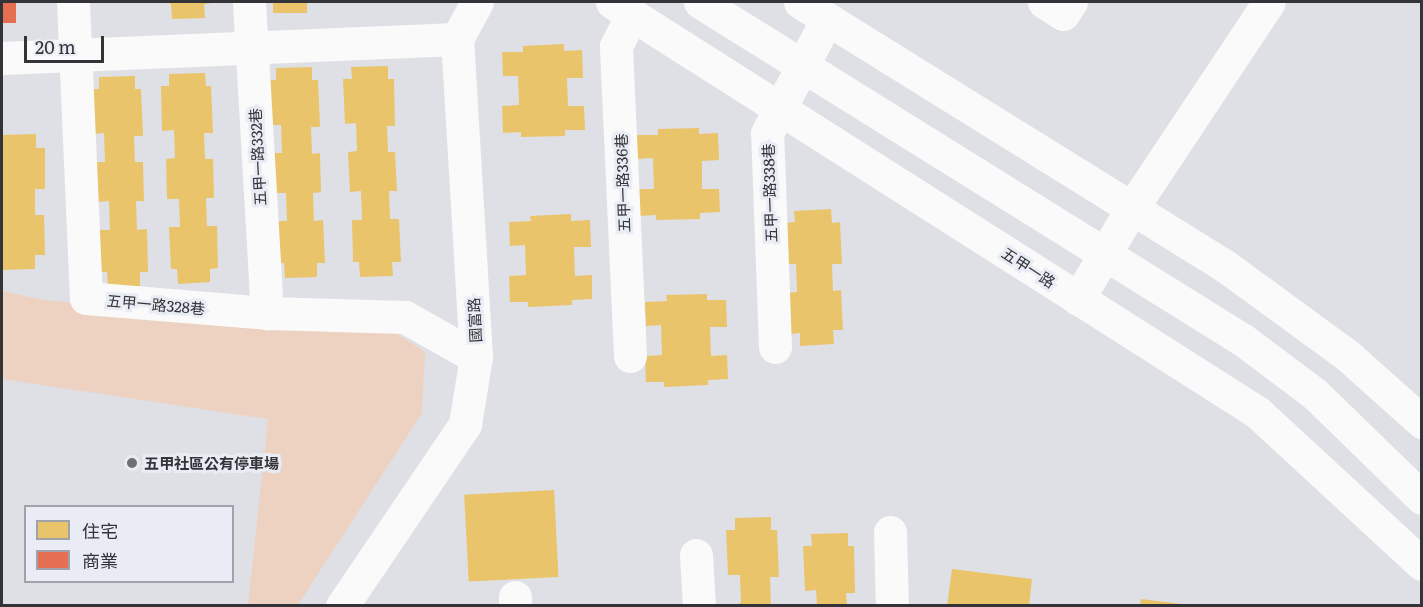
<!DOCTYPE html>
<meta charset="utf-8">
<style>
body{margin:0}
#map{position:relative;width:1423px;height:607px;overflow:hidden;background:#dfe0e5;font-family:Literata,"Noto Sans TC",serif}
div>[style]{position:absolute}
.green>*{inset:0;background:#edd2c1}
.homes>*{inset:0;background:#e9c46a;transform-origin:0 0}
.shops>*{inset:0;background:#e76f51;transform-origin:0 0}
.minor>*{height:33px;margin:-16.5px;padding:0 16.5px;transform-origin:16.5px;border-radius:16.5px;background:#fafafb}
.major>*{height:33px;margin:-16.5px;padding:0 16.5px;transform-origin:16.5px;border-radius:16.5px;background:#fafafb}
.dots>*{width:16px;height:16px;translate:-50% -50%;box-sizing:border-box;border:3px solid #e9ecf5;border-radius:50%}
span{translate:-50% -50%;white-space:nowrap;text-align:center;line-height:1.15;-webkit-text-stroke:6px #e9ecf5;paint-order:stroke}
.street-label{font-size:15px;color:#323437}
.poi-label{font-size:15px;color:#323437;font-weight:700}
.left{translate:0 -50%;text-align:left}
.frame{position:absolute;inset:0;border:3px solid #323437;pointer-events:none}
.legend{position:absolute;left:24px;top:505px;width:210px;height:78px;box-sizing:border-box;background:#e9ecf5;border:2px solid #a0a2a9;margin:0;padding:8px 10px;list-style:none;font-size:18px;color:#323437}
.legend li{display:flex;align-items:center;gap:12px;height:30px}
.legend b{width:30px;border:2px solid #a0a2a9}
.scale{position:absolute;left:24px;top:36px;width:80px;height:27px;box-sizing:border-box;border:3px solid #323437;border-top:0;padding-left:8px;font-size:18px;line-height:21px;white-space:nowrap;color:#323437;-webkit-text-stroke:4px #e9ecf5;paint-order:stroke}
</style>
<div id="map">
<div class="green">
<div style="clip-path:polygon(2px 291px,44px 300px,393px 331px,425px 352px,422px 413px,298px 605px,248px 605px,268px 419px,2px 379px)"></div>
</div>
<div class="homes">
<div style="clip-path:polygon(165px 2px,213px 2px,213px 3px,204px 4px,205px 18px,172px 19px,171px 4px)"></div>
<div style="left:273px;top:2px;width:34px;height:11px"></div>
<div style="clip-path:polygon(564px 44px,564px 51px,582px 50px,583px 78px,567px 78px,568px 106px,584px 106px,585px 130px,565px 130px,565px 136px,521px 137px,521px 132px,503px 133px,502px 106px,519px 105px,518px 76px,503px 76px,502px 52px,523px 52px,523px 46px)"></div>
<div style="clip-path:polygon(388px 66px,388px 79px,394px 79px,395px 126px,387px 126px,388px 152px,395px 152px,397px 191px,389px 191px,390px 219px,399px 219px,401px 262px,392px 262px,393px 276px,360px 277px,359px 262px,353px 262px,352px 220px,362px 220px,361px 191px,350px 192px,348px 152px,357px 151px,356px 123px,345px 124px,343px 79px,352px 79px,351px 67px)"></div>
<div style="clip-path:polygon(312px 67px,312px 80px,318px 80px,320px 127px,311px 127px,312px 154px,320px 153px,321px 192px,313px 193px,314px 221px,323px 220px,325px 263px,317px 263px,317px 277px,285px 278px,284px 263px,278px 263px,276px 221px,287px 221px,286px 193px,274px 193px,272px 153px,282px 153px,281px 125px,269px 125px,267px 80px,276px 80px,276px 68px)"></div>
<div style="clip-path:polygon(205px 73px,206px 86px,211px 86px,213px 133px,204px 133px,205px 159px,213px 159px,214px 198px,206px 198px,207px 226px,217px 226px,218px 268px,210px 269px,210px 282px,178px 284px,177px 269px,171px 269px,169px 227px,180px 227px,179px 199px,167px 199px,166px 159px,175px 158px,174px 130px,162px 131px,161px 86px,169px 86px,169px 74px)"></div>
<div style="clip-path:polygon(135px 76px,135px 89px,141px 89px,143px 136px,134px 136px,135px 162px,143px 162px,144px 201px,136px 201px,137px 230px,147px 229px,148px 272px,140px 272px,140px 286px,108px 287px,107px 272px,101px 272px,99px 230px,110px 230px,109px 201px,97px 202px,95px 162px,105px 162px,104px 133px,92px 134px,90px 89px,99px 89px,99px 77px)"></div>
<div style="clip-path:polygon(699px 128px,699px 134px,718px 133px,719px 160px,702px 161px,702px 189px,719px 189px,720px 212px,700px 213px,700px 219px,656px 220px,656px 215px,638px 216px,637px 189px,654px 189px,653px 158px,637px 159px,637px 135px,658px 135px,658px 129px)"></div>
<div style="clip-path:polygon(36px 134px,36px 148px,45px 148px,45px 189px,35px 189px,35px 215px,44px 215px,45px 255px,35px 255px,35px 269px,2px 270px,2px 135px)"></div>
<div style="clip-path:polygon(831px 209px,832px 223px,840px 222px,842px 264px,832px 264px,833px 291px,841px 290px,843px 330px,833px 330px,834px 344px,800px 346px,800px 333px,790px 334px,788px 293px,797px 292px,796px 264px,787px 264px,784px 223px,795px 222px,794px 211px)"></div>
<div style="clip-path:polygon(571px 214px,571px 221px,590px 220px,591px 247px,574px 247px,575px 276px,592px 275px,592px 299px,572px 300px,572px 305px,528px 307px,528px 302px,510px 302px,509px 276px,526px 275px,525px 245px,510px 246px,509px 222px,531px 221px,530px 216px)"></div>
<div style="clip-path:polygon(707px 294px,707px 300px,726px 300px,727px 327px,710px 327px,711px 356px,727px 355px,728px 379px,708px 380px,708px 385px,664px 387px,664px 382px,646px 382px,645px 356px,662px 355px,661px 325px,646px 326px,645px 302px,667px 301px,666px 295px)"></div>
<div style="left:554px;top:490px;width:87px;height:90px;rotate:87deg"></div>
<div style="clip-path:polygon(771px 517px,771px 530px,777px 530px,779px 577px,770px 577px,771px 606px,731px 606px,741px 603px,740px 575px,728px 575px,726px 530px,735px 530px,735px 518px)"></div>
<div style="clip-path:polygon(848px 533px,848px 546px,854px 546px,855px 593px,846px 593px,847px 606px,817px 606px,816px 590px,805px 591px,803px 546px,812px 546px,811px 534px)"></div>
<div style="clip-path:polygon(952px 569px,1032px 579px,1029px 606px,947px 606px)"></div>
<div style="clip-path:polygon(1141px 599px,1182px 604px,1182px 606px,1140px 606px)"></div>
</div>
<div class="shops">
<div style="left:2px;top:2px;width:14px;height:21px"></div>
</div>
<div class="minor">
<div style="left:73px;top:2px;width:296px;rotate:87.5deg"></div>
<div style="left:86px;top:298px;width:182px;rotate:4.7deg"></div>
<div style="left:267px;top:313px;width:138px;rotate:1.7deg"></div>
<div style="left:405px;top:317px;width:81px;rotate:29.4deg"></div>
<div style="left:249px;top:2px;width:312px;rotate:86.7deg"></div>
<div style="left:612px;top:2px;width:764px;rotate:32.44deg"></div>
<div style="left:1257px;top:412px;width:224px;rotate:42.7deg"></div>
<div style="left:800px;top:2px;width:500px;rotate:31.85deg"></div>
<div style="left:1225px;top:266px;width:151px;rotate:36.1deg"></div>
<div style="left:1347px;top:355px;width:101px;rotate:41.8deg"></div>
<div style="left:1044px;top:2px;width:22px;rotate:32deg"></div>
<div style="left:1063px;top:14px;width:14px;rotate:-56deg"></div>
<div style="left:2px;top:58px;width:455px;rotate:-2.4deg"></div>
<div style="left:1078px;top:299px;width:106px;rotate:-59.3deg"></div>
<div style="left:1132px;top:208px;width:247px;rotate:-56.4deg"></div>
<div style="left:775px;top:347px;width:214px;rotate:-92.1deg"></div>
<div style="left:767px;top:133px;width:129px;rotate:-62.2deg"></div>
<div style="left:630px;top:356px;width:310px;rotate:-92.6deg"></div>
<div style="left:616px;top:46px;width:36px;rotate:-63deg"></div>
<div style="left:890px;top:532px;width:74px;rotate:88.5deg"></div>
<div style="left:696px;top:555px;width:51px;rotate:86.6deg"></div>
<div style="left:515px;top:597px;width:9px;rotate:90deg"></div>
<div style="left:342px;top:606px;width:220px;rotate:-55.9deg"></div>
<div style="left:465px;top:424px;width:68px;rotate:-80.7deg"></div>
<div style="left:476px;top:357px;width:319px;rotate:-93.4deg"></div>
<div style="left:457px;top:39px;width:42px;rotate:-61.6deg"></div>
</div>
<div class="major">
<div style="left:700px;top:2px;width:640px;rotate:31.9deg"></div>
<div style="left:1243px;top:340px;width:90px;rotate:36.9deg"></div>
<div style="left:1315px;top:394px;width:149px;rotate:44.2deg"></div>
</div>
<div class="dots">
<div style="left:132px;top:463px;background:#6f7074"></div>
</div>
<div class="street-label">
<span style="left:257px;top:157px;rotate:-93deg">五甲一路332巷</span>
<span style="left:622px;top:183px;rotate:-92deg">五甲一路336巷</span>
<span style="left:769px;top:193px;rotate:-92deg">五甲一路338巷</span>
<span style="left:1029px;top:267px;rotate:33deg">五甲一路</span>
<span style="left:156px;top:304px;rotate:5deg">五甲一路328巷</span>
<span style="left:474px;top:320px;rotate:-93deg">國富路</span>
</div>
<div class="poi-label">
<span class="left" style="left:144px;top:463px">五甲社區公有停車場</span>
</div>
<div class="frame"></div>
<ul class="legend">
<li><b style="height:16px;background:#e9c46a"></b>住宅</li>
<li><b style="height:16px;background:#e76f51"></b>商業</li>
</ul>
<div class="scale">20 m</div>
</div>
